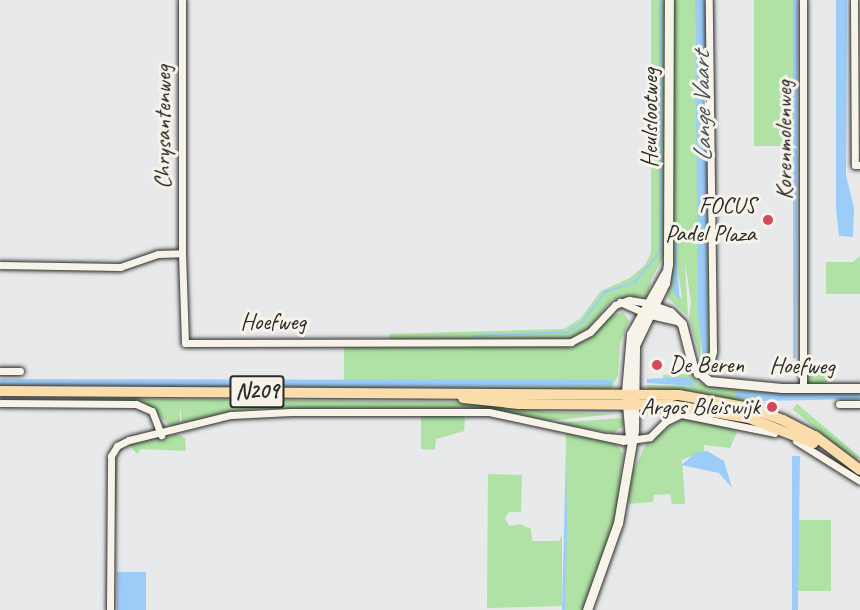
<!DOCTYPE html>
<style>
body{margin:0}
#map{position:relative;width:860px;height:610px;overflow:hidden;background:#e8e9ea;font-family:Caveat,sans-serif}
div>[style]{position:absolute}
.green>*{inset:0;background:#afe2a4;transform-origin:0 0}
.water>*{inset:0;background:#9cccf8;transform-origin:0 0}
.stream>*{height:1.5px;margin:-0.75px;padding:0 0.75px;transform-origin:0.75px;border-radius:0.75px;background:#9cccf8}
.roads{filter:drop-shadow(0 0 2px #2b2b2b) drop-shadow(0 0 2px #2b2b2b)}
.street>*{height:7px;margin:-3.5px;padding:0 3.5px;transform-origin:3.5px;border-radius:3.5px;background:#f7f3e8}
.secondary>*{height:9px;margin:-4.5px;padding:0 4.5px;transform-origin:4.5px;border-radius:4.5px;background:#f7f3e8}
.primary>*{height:10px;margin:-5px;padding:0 5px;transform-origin:5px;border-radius:5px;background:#fbddab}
.dots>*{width:16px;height:16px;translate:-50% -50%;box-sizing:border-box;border:3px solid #f7f3e8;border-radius:50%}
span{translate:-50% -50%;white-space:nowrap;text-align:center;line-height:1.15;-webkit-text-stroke:6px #f7f3e8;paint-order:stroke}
.shield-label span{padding:2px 4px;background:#f7f3e8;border:2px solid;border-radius:4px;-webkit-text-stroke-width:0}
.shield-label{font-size:22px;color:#2b2b2b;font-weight:700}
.street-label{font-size:24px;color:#2b2b2b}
.poi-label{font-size:24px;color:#2b2b2b}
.right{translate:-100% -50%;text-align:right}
.left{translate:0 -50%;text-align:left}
.water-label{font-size:26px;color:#47535e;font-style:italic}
</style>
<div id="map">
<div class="green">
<div style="clip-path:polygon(651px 0,666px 0,664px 255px,651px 280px,648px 296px,612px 299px,589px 328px,568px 340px,390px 341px,390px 334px,564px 329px,581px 318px,601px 291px,630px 278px,645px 265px,651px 253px)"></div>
<div style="clip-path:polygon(evenodd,672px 0,695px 0,701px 361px,689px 318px,691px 302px,685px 262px,688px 316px,668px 298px,674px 224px,672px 0,677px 225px,677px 266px,682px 298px,673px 292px,677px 225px)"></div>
<div style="clip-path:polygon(706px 0,710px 357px,704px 362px,708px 354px)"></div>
<div style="left:754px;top:0;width:39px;height:146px"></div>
<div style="clip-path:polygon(860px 256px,860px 294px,826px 294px,826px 262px,853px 262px)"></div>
<div style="clip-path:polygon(623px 312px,629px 321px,620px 343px,618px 375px,611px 389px,174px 388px,610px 386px,611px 380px,344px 380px,344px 347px,571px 345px,586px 340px,607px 318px)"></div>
<div style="clip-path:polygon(805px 367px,827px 367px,827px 384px,809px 384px)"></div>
<div style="clip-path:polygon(686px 369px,697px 382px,709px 386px,771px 392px,736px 397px,760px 401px,746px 404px,695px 392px,649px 389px,646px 385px,696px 386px,688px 377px,663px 380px,663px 375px,684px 374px)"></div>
<div style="clip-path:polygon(72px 398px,469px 402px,548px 412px,614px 414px,547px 421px,478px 408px,261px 409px,228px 412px,182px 425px,180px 405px,180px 425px,172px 427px,144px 402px,72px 401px)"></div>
<div style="left:797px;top:404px;width:82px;height:7px;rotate:40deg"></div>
<div style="clip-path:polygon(421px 414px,461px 414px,465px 419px,464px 431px,436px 439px,435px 450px,421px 449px)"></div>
<div style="clip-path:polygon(623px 418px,624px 426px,613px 433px,552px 423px)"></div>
<div style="clip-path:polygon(682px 418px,727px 426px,737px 432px,730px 448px,704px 445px,704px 451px,682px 460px,685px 504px,672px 504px,670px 494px,654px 495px,653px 502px,628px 504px,632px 474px,646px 444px)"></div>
<div style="clip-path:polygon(566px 433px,616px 444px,623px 454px,616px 518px,584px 610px,565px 610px)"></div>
<div style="clip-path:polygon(177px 434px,185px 438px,186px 451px,141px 449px,137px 454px,129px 445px,118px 452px,116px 521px,114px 460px,117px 451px,130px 442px)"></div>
<div style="clip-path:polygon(488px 474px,522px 475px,521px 512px,509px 512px,505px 518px,509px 526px,520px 524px,531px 529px,532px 541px,559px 541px,562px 535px,562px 606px,487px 608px)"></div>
<div style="left:798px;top:520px;width:33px;height:71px"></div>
</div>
<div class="water">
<div style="clip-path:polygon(695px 0,706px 0,708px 354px,703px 362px,698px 313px)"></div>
<div style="clip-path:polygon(793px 0,798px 0,796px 358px,793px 358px)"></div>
<div style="clip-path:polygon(836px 0,847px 0,846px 175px,854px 208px,853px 237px,839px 236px,836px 209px)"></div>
<div style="clip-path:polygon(677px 224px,677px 266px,680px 301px,673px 292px)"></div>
<div style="clip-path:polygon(688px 377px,696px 386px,647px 383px,647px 379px)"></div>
<div style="clip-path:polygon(0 379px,611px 380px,613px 382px,610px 386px,174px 388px,0 387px)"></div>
<div style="clip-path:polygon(736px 392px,860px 393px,860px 399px,760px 401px,736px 397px)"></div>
<div style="clip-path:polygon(566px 451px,567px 528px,565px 610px,562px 610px)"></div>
<div style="clip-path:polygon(707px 451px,724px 461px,732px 488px,719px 473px,681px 465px,696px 453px)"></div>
<div style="clip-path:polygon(792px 456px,800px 456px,798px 610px,792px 610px)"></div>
<div style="left:117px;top:572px;width:29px;height:38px"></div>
</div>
<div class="stream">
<div style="left:473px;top:336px;width:95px;rotate:-2.4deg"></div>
<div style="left:568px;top:332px;width:17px;rotate:-33deg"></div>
<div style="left:582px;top:323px;width:39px;rotate:-53deg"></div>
<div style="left:605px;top:292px;width:32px;rotate:-18deg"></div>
<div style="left:635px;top:282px;width:39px;rotate:-50deg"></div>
<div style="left:660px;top:252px;width:252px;rotate:-90deg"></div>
</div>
<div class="roads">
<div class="street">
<div style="left:182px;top:0;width:253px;rotate:90deg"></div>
<div style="left:803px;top:0;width:389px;rotate:90deg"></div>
<div style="left:854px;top:0;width:165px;rotate:89.7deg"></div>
<div style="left:855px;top:165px;width:5px"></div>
<div style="left:0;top:265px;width:120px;rotate:1deg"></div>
<div style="left:120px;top:267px;width:40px;rotate:-18.9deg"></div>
<div style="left:158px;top:254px;width:24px;rotate:-2deg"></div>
<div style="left:182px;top:253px;width:90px;rotate:88.1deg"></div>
<div style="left:185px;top:343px;width:386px;rotate:-0.1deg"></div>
<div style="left:571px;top:342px;width:21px;rotate:-28deg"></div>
<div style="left:590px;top:332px;width:37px;rotate:-47deg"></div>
<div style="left:615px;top:305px;width:15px;rotate:-20deg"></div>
<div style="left:629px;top:300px;width:18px;rotate:9deg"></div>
<div style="left:620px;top:302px;width:24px;rotate:24deg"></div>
<div style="left:0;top:371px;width:20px"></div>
<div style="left:697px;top:374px;width:20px;rotate:-45deg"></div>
<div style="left:711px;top:360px;width:9px;rotate:-77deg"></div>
<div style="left:713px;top:351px;width:351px;rotate:-90.7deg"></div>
<div style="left:0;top:403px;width:136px;rotate:0.4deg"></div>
<div style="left:136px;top:404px;width:17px;rotate:24deg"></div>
<div style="left:152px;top:411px;width:26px;rotate:69deg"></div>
<div style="left:839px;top:404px;width:21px"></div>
<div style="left:607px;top:437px;width:23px;rotate:5deg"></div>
<div style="left:796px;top:441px;width:75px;rotate:32deg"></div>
<div style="left:110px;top:610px;width:154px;rotate:-89.6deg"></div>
<div style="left:111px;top:456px;width:12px;rotate:-59deg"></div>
<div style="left:117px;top:446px;width:13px;rotate:-27deg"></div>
<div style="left:129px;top:440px;width:105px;rotate:-13.8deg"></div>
<div style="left:231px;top:415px;width:60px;rotate:-2.9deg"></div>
<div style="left:291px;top:412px;width:198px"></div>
<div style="left:489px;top:412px;width:137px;rotate:12.2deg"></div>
<div style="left:623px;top:441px;width:27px;rotate:-8deg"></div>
<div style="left:650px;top:437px;width:21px;rotate:-45deg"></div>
<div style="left:665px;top:422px;width:18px;rotate:-27deg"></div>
<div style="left:681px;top:414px;width:95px;rotate:11.5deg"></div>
</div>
<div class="secondary">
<div style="left:648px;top:304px;width:23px;rotate:20deg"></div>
<div style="left:670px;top:312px;width:17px;rotate:45deg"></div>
<div style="left:682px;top:324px;width:44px;rotate:75.7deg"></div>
<div style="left:693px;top:367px;width:21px;rotate:41deg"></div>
<div style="left:709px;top:381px;width:73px;rotate:5.5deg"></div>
<div style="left:782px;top:388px;width:78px"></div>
<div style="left:642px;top:312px;width:37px;rotate:13deg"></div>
<div style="left:630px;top:439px;width:47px;rotate:-94.9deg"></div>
<div style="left:626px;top:392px;width:58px;rotate:-85.1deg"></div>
<div style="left:631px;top:334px;width:69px;rotate:-60.5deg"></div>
<div style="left:587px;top:610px;width:92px;rotate:-70.4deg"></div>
<div style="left:618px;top:523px;width:94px;rotate:-80.2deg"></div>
<div style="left:634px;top:430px;width:85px;rotate:-89.3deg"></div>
<div style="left:635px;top:345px;width:69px;rotate:-64.2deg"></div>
<div style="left:665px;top:283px;width:19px;rotate:-81deg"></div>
<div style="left:668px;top:264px;width:264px;rotate:-89.8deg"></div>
</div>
<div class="primary">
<div style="left:0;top:391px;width:679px;rotate:0.34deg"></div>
<div style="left:679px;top:395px;width:72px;rotate:10.4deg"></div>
<div style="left:750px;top:408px;width:35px;rotate:20deg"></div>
<div style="left:783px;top:420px;width:36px;rotate:27deg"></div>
<div style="left:815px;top:436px;width:56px;rotate:37.1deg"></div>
<div style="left:463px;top:398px;width:56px;rotate:6.1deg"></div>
<div style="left:519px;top:404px;width:152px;rotate:0.4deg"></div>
<div style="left:671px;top:405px;width:79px;rotate:9.5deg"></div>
<div style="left:749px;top:418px;width:69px;rotate:21.3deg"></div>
</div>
</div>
<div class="dots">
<div style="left:768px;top:220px;background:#d1495b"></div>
<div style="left:657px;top:365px;background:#d1495b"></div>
<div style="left:772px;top:407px;background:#d1495b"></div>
</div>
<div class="shield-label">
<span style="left:257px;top:392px">N209</span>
</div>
<div class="street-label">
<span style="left:650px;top:118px;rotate:-90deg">Heulslootweg</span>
<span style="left:163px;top:127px;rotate:-90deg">Chrysantenweg</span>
<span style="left:784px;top:140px;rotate:-90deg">Korenmolenweg</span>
<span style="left:273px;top:322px">Hoefweg</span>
<span style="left:802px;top:366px;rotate:1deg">Hoefweg</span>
</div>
<div class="poi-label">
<span class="right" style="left:756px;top:220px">FOCUS<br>Padel Plaza</span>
<span class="left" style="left:669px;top:365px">De Beren</span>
<span class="right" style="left:760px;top:407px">Argos Bleiswijk</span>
</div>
<div class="water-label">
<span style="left:702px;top:107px;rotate:-91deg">Lange Vaart</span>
</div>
</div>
